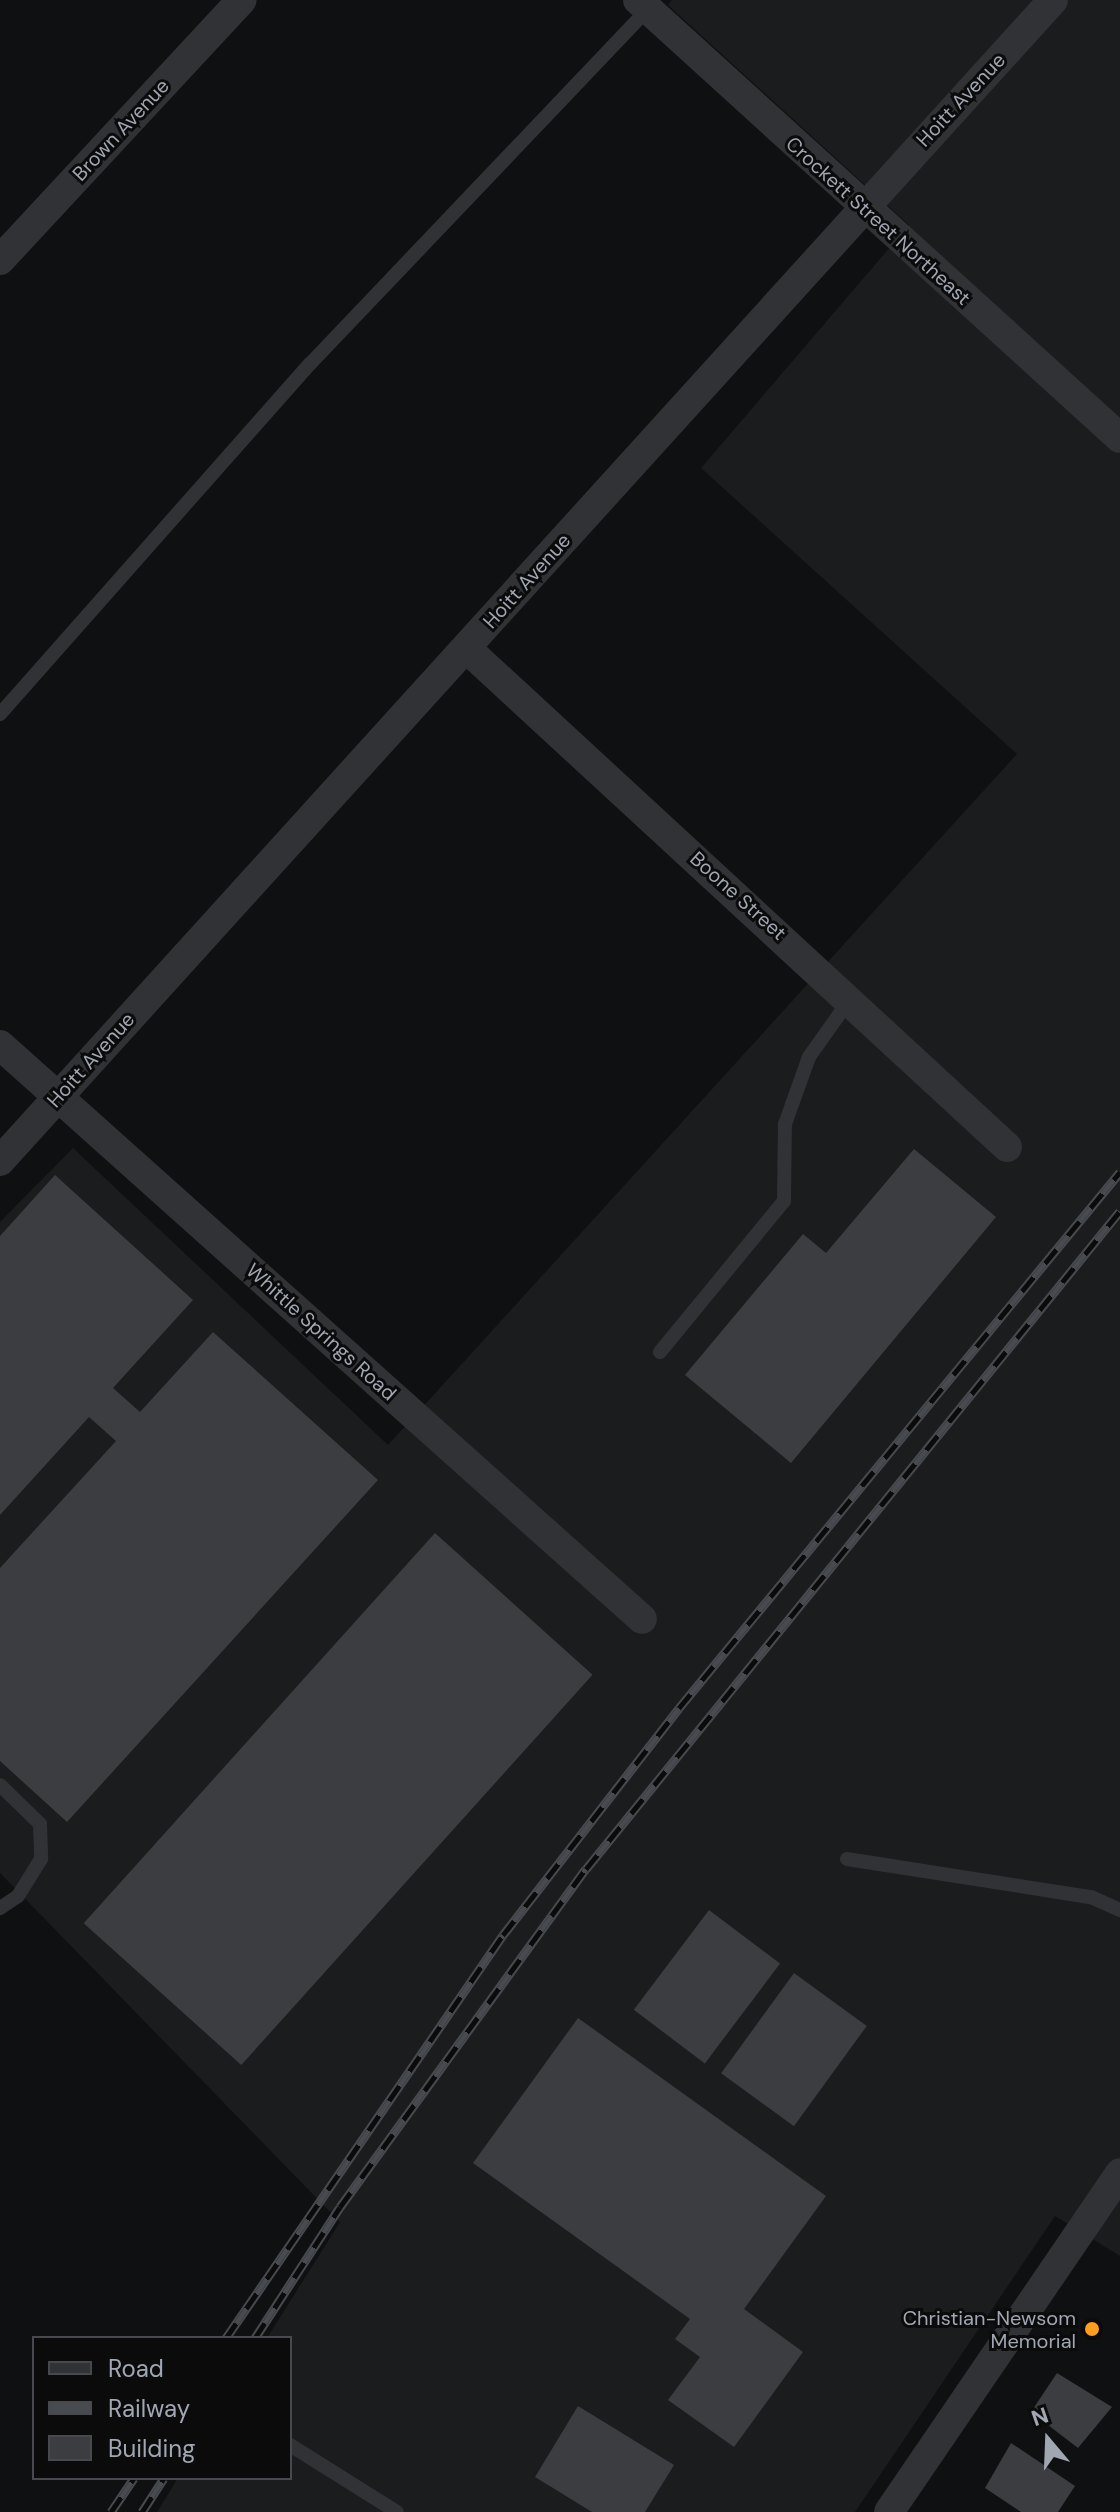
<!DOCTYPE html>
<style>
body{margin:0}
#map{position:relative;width:1120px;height:2512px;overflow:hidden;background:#0f1011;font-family:"DM Sans",sans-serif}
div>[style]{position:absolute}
.built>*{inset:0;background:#1b1c1e}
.building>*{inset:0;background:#3b3d41;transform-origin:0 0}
.lane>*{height:14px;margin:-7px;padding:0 7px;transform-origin:7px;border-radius:7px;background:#303236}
.street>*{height:30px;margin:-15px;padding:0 15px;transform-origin:15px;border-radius:15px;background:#303236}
.rail>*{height:9px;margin-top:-4.5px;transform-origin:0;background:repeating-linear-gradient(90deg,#0b0b0c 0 18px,#474a4f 0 36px);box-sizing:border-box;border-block:2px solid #474a4f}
.dots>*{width:22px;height:22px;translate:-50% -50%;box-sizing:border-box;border:4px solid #0b0b0c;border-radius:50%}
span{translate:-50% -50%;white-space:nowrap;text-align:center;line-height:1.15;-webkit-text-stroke:6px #0b0b0c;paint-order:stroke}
.street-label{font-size:20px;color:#a0a7b3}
.poi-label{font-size:20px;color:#a0a7b3}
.right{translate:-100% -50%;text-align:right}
.legend{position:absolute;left:32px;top:2336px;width:260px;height:144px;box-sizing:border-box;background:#0b0b0c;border:2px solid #47494f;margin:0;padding:10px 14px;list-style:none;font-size:24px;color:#a0a7b3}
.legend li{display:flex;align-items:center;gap:16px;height:40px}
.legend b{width:40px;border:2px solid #47494f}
.north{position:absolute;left:1008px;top:2400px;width:80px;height:80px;-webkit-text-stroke:6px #0b0b0c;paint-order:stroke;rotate:341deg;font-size:22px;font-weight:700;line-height:32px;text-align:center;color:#a0a7b3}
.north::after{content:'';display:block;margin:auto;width:28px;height:36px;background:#a0a7b3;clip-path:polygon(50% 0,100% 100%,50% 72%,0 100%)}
</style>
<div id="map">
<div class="built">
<div style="clip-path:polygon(672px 0,1120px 0,1120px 2256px,1055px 2216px,855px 2512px,157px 2512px,178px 2478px,290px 2478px,290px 2338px,267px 2338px,340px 2222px,0 1873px,0 1222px,73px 1148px,388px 1445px,1017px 754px,701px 468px,909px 225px,668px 5px)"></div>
</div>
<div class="building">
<div style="clip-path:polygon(914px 1149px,996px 1217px,791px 1463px,685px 1375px,803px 1234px,826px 1253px)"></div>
<div style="clip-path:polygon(55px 1175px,193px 1300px,113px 1388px,140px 1412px,213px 1332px,378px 1480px,67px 1822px,0 1761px,0 1568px,116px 1441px,89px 1417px,0 1515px,0 1236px)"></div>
<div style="left:435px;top:1533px;width:212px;height:525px;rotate:42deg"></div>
<div style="left:709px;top:1910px;width:89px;height:125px;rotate:37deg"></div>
<div style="left:794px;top:1973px;width:90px;height:124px;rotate:36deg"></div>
<div style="clip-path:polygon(578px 2018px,826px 2196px,744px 2309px,803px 2352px,734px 2447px,668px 2400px,700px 2357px,675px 2339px,690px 2319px,473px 2163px)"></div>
<div style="clip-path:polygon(1057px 2373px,1112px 2407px,1078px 2448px,1031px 2412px)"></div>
<div style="clip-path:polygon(578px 2406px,674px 2465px,645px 2512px,592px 2512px,535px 2477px)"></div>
<div style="clip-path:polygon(1011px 2443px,1075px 2486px,1058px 2512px,1021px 2512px,985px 2488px)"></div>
</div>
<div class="lane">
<div style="left:0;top:714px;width:468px;rotate:-48.5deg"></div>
<div style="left:310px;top:364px;width:490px;rotate:-46.4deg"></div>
<div style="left:660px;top:1352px;width:195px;rotate:-50.6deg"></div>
<div style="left:784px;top:1201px;width:77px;rotate:-89.3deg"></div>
<div style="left:785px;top:1124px;width:71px;rotate:-70.3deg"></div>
<div style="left:809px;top:1057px;width:71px;rotate:-54.7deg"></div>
<div style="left:0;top:1785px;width:56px;rotate:44.3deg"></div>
<div style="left:40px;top:1824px;width:35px;rotate:88deg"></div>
<div style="left:41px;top:1859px;width:44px;rotate:121.9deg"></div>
<div style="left:18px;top:1896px;width:22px;rotate:146deg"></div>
<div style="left:847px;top:1859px;width:247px;rotate:8.9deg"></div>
<div style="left:1091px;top:1897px;width:32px;rotate:24deg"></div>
<div style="left:290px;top:2445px;width:126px;rotate:32.1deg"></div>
</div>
<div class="street">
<div style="left:638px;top:0;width:651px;rotate:42.26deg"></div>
<div style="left:0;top:260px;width:355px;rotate:-47.1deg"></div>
<div style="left:466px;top:648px;width:736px;rotate:42.69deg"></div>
<div style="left:0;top:1045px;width:861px;rotate:41.8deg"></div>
<div style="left:0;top:1161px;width:1567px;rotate:-47.79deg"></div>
<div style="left:889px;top:2512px;width:410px;rotate:-55.7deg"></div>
</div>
<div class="rail">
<div style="left:226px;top:2338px;width:489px;rotate:-55.5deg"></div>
<div style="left:503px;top:1935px;width:287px;rotate:-52.2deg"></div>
<div style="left:679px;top:1708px;width:694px;rotate:-50.55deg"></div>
<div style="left:255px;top:2338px;width:156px;rotate:-57deg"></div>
<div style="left:340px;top:2207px;width:418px;rotate:-54deg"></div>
<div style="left:586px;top:1869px;width:847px;rotate:-50.94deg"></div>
<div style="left:111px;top:2512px;width:41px;rotate:-55.9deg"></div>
<div style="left:142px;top:2512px;width:40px;rotate:-57.1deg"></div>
</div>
<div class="dots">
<div style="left:1092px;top:2329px;background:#fb9d1e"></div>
</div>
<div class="street-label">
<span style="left:961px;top:100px;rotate:-47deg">Hoitt Avenue</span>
<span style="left:121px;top:130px;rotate:-47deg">Brown Avenue</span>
<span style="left:878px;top:221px;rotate:42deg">Crockett Street Northeast</span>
<span style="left:527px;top:581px;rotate:-48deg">Hoitt Avenue</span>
<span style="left:738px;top:896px;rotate:42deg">Boone Street</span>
<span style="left:91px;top:1060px;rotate:-48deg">Hoitt Avenue</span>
<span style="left:321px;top:1332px;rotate:42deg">Whittle Springs Road</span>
</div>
<div class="poi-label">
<span class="right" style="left:1076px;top:2330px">Christian-Newsom<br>Memorial</span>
</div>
<ul class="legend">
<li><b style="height:10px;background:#303236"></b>Road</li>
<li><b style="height:10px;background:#474a4f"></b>Railway</li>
<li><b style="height:22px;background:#3b3d41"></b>Building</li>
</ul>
<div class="north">N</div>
</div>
